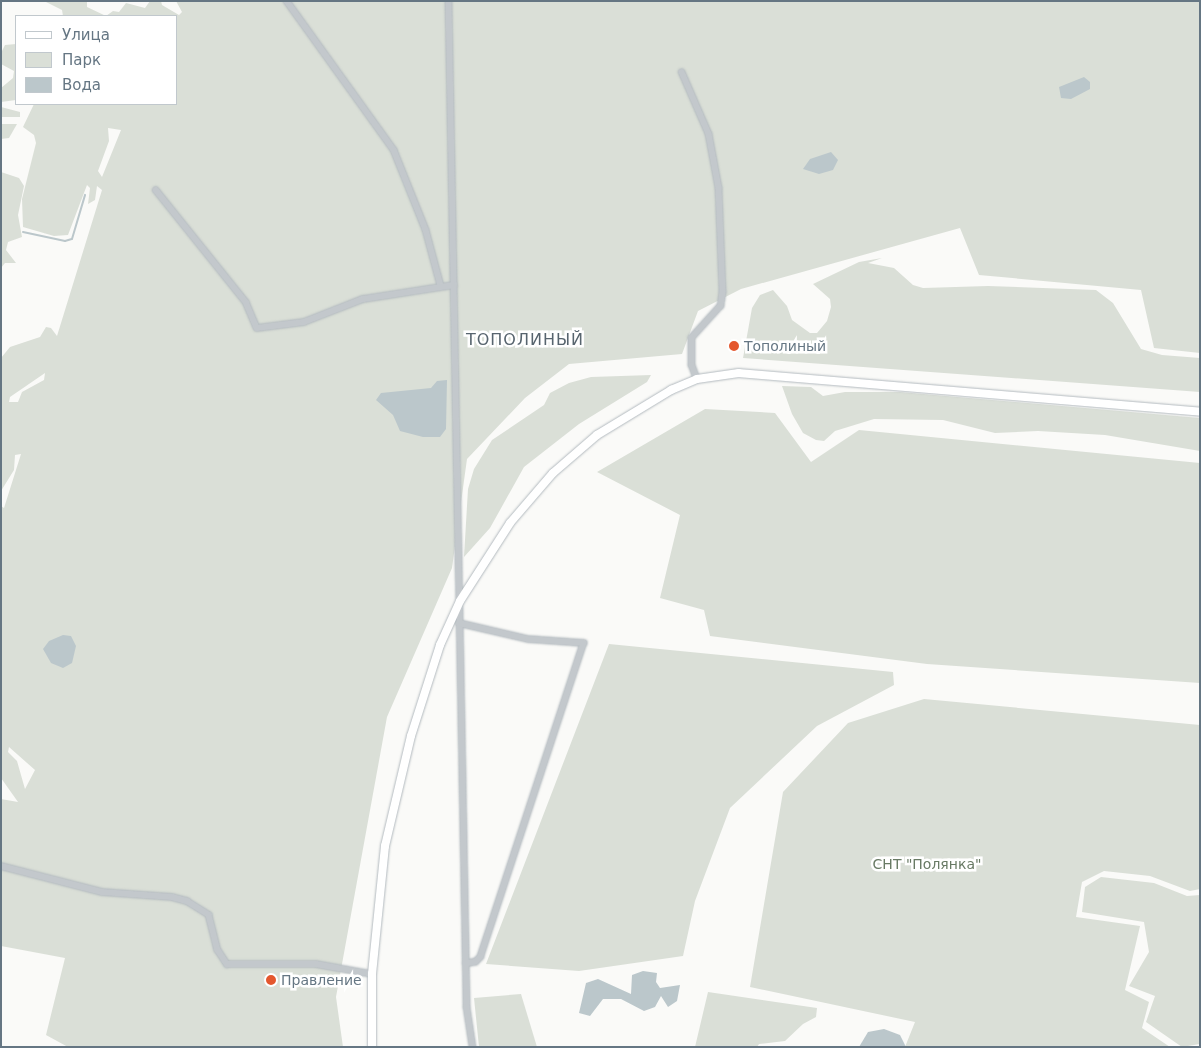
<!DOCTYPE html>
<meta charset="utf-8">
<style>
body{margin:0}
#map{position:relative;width:1201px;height:1048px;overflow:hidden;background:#fafaf8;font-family:"DejaVu Sans",sans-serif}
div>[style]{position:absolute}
.green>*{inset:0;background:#dadfd7}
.water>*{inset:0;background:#bbc7cb}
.stream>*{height:2px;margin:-1px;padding:0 1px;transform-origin:1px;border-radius:1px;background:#bbc7cb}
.roads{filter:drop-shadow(0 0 1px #b3babf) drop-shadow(0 0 1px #b3babf)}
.street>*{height:5.5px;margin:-2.75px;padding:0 2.75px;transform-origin:2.75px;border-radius:2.75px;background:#c3c8cc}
.secondary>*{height:8px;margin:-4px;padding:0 4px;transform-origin:4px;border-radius:4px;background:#fff}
.dots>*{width:14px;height:14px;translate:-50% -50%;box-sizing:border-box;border:2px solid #fff;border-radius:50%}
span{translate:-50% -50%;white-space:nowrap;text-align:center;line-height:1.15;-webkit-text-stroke:5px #fff;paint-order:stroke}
.poi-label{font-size:14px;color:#657683}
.left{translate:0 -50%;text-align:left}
.park-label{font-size:14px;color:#687a64}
.quarter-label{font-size:16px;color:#57646e;letter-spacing:1px}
.frame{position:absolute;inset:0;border:2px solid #657683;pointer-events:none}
.legend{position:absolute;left:15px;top:15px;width:162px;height:90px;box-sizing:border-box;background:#fff;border:1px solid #c1c8cd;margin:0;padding:6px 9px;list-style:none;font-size:15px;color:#657683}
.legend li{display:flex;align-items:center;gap:10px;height:25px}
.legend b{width:25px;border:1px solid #c1c8cd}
</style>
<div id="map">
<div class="green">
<div style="clip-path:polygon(evenodd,44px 1px,87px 1px,87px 7px,106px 16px,113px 11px,119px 12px,126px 3px,145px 8px,150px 1px,161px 1px,162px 5px,179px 15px,182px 12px,176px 1px,1200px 1px,1200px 353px,1154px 348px,1141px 290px,979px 275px,960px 228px,741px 289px,698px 311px,682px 354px,569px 364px,525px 398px,467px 459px,452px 568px,387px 717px,336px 997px,343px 1047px,68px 1047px,46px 1035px,65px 958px,1px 946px,1px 799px,18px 802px,1px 778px,1px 506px,4px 508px,21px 454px,15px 455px,14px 470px,1px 491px,1px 358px,10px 347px,40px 337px,46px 327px,51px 328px,57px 336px,102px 190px,97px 186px,95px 200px,88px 204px,90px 188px,87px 185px,68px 235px,54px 236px,23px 227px,22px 199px,36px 143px,34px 135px,23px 127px,34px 104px,176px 104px,176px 16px,63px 16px,62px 10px,44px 1px,108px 128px,121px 130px,102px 177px,98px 171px,109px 141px,108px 128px,44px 1px,45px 373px,44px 380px,22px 392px,18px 402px,9px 402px,10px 397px,45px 373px,44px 1px,9px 747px,35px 770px,25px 789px,17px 761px,8px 752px,9px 747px)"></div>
<div style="clip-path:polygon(16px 44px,16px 100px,1px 102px,1px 88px,13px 78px,14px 71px,1px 64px,1px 53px,5px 45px)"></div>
<div style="clip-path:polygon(1px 107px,20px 112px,20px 117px,1px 117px)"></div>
<div style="clip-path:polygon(1px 124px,17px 124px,9px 138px,1px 139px)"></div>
<div style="clip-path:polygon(1px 172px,19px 178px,24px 186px,18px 215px,22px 237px,8px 242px,6px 250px,16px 263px,5px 263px,1px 268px)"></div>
<div style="clip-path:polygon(882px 258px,868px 263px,894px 268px,913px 285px,923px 288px,988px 286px,1096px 290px,1113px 303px,1141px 349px,1162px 355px,1200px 358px,1200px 392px,743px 358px,752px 308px,760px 295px,773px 290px,787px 306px,792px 320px,810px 333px,817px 333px,827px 321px,831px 307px,830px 299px,813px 284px,859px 262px)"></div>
<div style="clip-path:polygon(651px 375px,647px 382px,579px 424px,524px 467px,490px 528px,464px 557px,468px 489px,474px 469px,492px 440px,544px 405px,550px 393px,569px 383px,591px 377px)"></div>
<div style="clip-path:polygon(782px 386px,811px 387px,823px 396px,845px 392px,900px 392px,1200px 418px,1200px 451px,1105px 435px,1038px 431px,995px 433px,943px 420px,874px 419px,835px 431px,824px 441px,816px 440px,803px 433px,792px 414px)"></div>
<div style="clip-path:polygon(705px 409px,775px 413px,811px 462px,859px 430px,1200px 463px,1200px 683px,927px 664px,710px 636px,704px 610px,660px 598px,680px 515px,597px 472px)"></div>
<div style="clip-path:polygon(609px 644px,893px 672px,894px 685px,817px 726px,730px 808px,695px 901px,683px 956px,579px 971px,486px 964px)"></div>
<div style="clip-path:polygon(924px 699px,1200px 725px,1200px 889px,1190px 891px,1150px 876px,1104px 871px,1082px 882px,1076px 917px,1140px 926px,1125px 990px,1149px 1002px,1142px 1028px,1170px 1047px,905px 1047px,915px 1022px,750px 987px,783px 792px,848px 723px)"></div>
<div style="clip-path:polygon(1101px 877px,1154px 883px,1187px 896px,1200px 895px,1200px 1044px,1182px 1047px,1146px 1022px,1155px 996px,1129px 986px,1149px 952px,1144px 922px,1082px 912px,1085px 887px)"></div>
<div style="clip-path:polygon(708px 992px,817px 1008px,816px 1017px,803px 1024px,785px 1041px,759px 1044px,757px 1047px,695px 1047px)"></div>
<div style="clip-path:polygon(521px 994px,537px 1047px,479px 1047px,474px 998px)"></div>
</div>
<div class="water">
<div style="clip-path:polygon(1084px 77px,1090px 82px,1090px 89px,1071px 99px,1061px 98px,1059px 87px)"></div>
<div style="clip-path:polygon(831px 152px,838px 160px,833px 170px,819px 174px,803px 169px,810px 159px)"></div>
<div style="clip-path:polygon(447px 380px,446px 429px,440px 437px,423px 437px,400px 431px,393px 415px,376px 400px,381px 393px,431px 388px,437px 381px)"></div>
<div style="clip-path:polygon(63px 635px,71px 636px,76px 646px,72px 663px,63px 668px,51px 663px,43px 649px,49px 641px)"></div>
<div style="clip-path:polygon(643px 971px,657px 973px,656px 982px,660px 988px,680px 985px,677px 1001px,668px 1007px,661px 996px,655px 1007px,644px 1011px,621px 999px,603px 999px,590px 1016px,579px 1013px,586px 983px,598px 979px,631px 994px,632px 975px)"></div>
<div style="clip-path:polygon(884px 1029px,900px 1035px,906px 1047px,859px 1047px,868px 1032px)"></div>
</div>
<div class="stream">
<div style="left:23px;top:232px;width:43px;rotate:12.1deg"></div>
<div style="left:65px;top:241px;width:7px;rotate:-16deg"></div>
<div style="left:72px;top:239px;width:46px;rotate:-73.5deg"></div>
</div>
<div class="roads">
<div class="street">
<div style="left:287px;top:1px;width:183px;rotate:54.3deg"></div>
<div style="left:394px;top:150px;width:86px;rotate:68.2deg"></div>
<div style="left:426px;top:230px;width:58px;rotate:75deg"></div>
<div style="left:449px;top:1px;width:1006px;rotate:88.97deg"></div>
<div style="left:467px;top:1007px;width:40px;rotate:81.5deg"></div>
<div style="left:682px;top:72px;width:68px;rotate:66.5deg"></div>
<div style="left:709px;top:134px;width:55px;rotate:79.5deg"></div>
<div style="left:719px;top:188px;width:104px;rotate:87.8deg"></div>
<div style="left:723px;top:292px;width:14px;rotate:98deg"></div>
<div style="left:721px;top:306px;width:43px;rotate:132.2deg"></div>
<div style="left:692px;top:338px;width:27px;rotate:90deg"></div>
<div style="left:692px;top:365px;width:15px;rotate:70deg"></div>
<div style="left:156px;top:190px;width:144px;rotate:51.2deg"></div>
<div style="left:246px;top:302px;width:28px;rotate:67deg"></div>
<div style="left:257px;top:328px;width:47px;rotate:-7.3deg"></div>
<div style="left:304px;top:322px;width:63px;rotate:-21.3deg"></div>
<div style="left:363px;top:299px;width:92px;rotate:-8.7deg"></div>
<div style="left:459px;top:623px;width:71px;rotate:13.1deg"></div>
<div style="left:528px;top:639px;width:56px;rotate:4.1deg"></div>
<div style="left:584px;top:643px;width:330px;rotate:108.2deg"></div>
<div style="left:481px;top:957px;width:7px;rotate:135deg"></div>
<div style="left:476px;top:962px;width:10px;rotate:169deg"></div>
<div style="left:1px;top:866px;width:104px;rotate:14.4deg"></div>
<div style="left:102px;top:892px;width:70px;rotate:4.1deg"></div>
<div style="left:172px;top:897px;width:16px;rotate:15deg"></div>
<div style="left:187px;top:901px;width:26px;rotate:32deg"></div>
<div style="left:209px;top:915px;width:36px;rotate:76deg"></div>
<div style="left:218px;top:950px;width:17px;rotate:57deg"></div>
<div style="left:227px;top:964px;width:89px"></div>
<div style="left:316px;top:964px;width:57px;rotate:10.1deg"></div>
</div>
<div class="secondary">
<div style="left:372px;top:1047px;width:73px;rotate:-90deg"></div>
<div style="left:372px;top:974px;width:129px;rotate:-84.2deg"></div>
<div style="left:385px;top:846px;width:113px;rotate:-76.7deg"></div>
<div style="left:411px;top:736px;width:96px;rotate:-72.3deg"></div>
<div style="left:440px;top:645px;width:48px;rotate:-65.6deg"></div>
<div style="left:460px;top:601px;width:93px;rotate:-57.3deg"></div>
<div style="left:510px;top:523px;width:66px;rotate:-49.3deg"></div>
<div style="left:553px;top:473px;width:58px;rotate:-40.8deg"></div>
<div style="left:597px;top:435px;width:87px;rotate:-31.3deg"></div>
<div style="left:671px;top:390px;width:28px;rotate:-23deg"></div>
<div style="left:697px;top:379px;width:42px;rotate:-8.1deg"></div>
<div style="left:739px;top:373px;width:463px;rotate:4.8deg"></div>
</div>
</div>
<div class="dots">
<div style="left:734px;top:346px;background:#e4572e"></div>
<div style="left:271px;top:980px;background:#e4572e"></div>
</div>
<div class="poi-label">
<span class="left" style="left:744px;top:346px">Тополиный</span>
<span class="left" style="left:281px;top:980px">Правление</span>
</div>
<div class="park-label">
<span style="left:927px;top:864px">СНТ "Полянка"</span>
</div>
<div class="quarter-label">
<span style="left:525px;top:340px">ТОПОЛИНЫЙ</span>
</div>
<div class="frame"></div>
<ul class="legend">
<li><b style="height:6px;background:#fff"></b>Улица</li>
<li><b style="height:14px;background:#dadfd7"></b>Парк</li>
<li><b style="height:14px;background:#bbc7cb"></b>Вода</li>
</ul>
</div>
